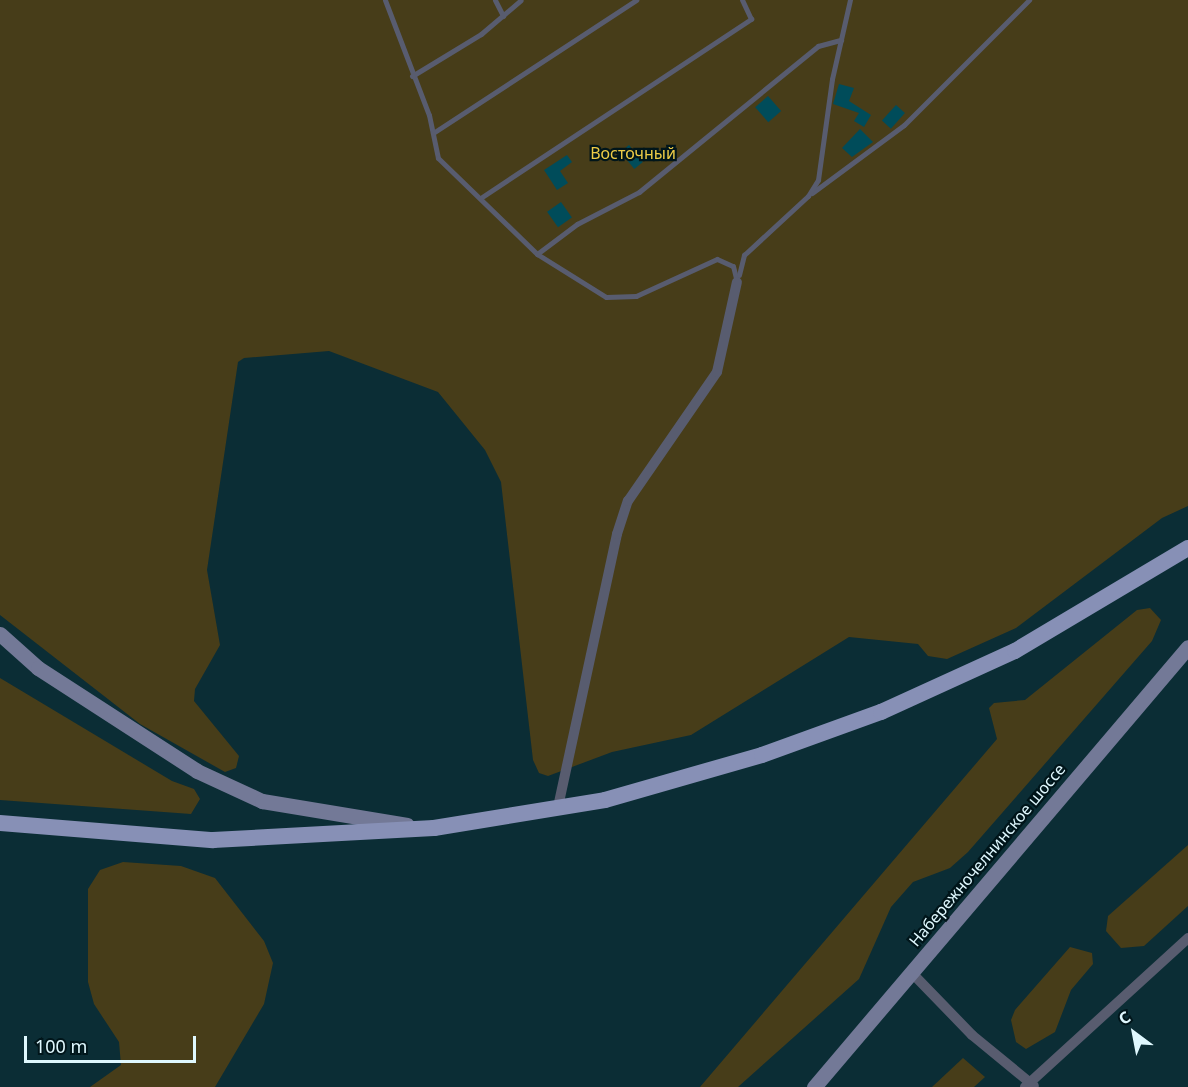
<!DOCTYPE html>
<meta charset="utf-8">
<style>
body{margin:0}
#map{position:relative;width:1188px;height:1087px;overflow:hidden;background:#0b2d35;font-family:"Noto Sans",sans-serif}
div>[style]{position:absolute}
.green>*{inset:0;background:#473d19}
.building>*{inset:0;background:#004c5a;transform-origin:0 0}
.lane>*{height:5px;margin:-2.5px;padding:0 2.5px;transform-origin:2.5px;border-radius:2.5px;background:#585c6f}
.street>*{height:10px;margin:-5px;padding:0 5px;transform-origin:5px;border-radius:5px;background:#585c6f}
.secondary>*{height:15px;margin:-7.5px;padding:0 7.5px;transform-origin:7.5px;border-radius:7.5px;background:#737997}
.primary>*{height:16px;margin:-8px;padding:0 8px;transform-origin:8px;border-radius:8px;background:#8790b6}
span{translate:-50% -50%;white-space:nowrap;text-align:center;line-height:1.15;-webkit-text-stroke:4.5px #00151a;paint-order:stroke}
.park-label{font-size:16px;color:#edcc47}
.street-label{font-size:16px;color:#dff8fe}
.north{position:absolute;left:1104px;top:1003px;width:60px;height:60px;-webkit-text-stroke:4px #00151a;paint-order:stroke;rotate:328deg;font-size:16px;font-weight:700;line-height:24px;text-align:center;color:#dff8fe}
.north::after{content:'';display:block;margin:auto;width:21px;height:27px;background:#dff8fe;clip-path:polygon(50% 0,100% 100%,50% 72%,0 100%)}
.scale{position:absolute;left:24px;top:1036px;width:172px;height:27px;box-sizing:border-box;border:3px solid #dff8fe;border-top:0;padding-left:8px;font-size:18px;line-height:21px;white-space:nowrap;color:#dff8fe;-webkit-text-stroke:4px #00151a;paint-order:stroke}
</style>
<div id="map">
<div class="green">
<div style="clip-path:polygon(0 0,1188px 0,1188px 506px,1162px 518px,1016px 628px,947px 659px,928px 656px,918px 644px,849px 637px,691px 735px,612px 752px,548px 776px,539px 773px,533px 760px,501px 482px,485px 450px,438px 392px,329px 351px,244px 358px,238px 362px,207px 570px,220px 645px,195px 689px,194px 701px,239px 756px,236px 768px,225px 772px,140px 724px,0 615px)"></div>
<div style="clip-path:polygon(1150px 608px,1161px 620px,1152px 641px,968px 852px,950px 868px,913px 882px,891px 907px,859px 979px,738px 1087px,700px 1087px,997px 739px,989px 708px,994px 703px,1025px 700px,1137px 610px)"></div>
<div style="clip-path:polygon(0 678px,172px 781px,194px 789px,200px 799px,191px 814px,0 800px)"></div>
<div style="clip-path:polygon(1188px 845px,1188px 906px,1144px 946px,1121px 948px,1106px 931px,1108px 916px)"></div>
<div style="clip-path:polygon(123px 862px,181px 866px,215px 878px,264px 941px,273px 963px,264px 1004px,215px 1087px,90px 1087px,121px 1065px,119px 1042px,94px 1004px,88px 982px,88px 889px,100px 870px)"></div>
<div style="clip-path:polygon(1070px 947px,1092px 953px,1093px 964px,1071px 990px,1055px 1032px,1026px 1049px,1016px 1042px,1011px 1020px,1015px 1010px)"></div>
<div style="clip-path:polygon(963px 1058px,985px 1077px,974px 1087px,932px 1087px)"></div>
</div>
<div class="building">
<div style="clip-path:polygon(839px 84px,854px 88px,849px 101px,871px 115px,864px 127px,854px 121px,859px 113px,833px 104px)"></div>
<div style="left:768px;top:96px;width:20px;height:17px;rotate:49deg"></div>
<div style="left:896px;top:105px;width:12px;height:21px;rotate:42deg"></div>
<div style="clip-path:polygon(860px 129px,873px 142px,852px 157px,842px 148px)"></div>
<div style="left:629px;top:145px;width:22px;height:11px;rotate:51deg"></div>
<div style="clip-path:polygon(567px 155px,572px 162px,560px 171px,568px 183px,557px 190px,544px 170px)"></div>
<div style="left:561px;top:202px;width:19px;height:17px;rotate:55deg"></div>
</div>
<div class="lane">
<div style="left:385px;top:0;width:123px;rotate:69.1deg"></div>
<div style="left:429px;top:115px;width:44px;rotate:78.2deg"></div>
<div style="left:438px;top:158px;width:138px;rotate:44.1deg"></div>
<div style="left:537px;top:254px;width:81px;rotate:31.9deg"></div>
<div style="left:606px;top:297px;width:30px;rotate:-2deg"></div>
<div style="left:636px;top:296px;width:89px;rotate:-24.6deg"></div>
<div style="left:717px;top:259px;width:17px;rotate:24deg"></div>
<div style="left:733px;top:266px;width:16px;rotate:76deg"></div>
<div style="left:495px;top:0;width:18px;rotate:63deg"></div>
<div style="left:412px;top:76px;width:81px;rotate:-31.3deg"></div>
<div style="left:481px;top:34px;width:52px;rotate:-40.4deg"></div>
<div style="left:433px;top:133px;width:243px;rotate:-33.2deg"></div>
<div style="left:812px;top:193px;width:114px;rotate:-36.5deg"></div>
<div style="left:904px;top:125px;width:177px;rotate:-45deg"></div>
<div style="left:482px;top:197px;width:323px;rotate:-33.5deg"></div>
<div style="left:751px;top:19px;width:21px;rotate:-115deg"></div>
<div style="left:537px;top:254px;width:50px;rotate:-36.9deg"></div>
<div style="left:577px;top:224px;width:70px;rotate:-27.3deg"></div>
<div style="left:639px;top:192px;width:231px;rotate:-39.2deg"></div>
<div style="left:818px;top:46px;width:24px;rotate:-15deg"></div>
<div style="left:739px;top:275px;width:21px;rotate:-76deg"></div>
<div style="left:744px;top:255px;width:87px;rotate:-42.7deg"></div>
<div style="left:808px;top:196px;width:19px;rotate:-58deg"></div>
<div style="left:818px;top:180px;width:102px;rotate:-82.1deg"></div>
<div style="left:832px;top:79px;width:81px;rotate:-77.2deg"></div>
</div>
<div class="street">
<div style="left:558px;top:807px;width:279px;rotate:-77.8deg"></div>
<div style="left:617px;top:534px;width:35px;rotate:-72deg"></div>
<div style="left:628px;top:501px;width:157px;rotate:-55.4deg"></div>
<div style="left:717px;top:372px;width:92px;rotate:-77.5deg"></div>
<div style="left:911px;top:972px;width:88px;rotate:45.9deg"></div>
<div style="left:972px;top:1035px;width:80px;rotate:39.4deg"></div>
<div style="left:1025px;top:1087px;width:221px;rotate:-42.4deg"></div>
</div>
<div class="secondary">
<div style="left:0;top:634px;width:51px;rotate:41.8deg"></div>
<div style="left:38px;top:668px;width:189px;rotate:32.9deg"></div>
<div style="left:197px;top:771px;width:72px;rotate:24.8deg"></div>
<div style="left:262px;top:801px;width:147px;rotate:9.4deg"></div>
<div style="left:814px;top:1087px;width:577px;rotate:-49.64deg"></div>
</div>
<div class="primary">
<div style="left:0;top:823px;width:214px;rotate:4.6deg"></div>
<div style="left:213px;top:840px;width:221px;rotate:-3.1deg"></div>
<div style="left:434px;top:828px;width:173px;rotate:-9.3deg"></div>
<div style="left:605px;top:800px;width:163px;rotate:-16deg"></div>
<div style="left:762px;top:755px;width:127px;rotate:-19.9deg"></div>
<div style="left:881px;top:712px;width:147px;rotate:-24.5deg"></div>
<div style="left:1015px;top:651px;width:201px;rotate:-30.8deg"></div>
</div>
<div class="park-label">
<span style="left:633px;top:153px">Восточный</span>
</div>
<div class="street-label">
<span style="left:987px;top:855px;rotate:-50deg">Набережночелнинское шоссе</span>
</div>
<div class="north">С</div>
<div class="scale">100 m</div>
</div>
